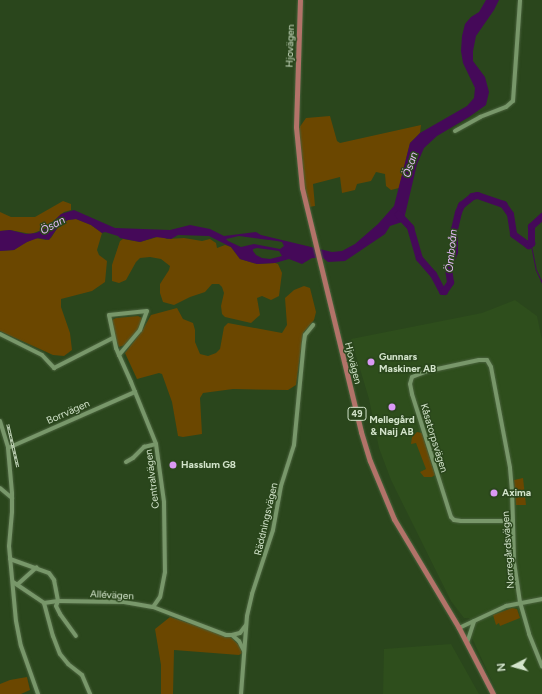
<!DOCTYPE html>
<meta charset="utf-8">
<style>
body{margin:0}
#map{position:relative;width:542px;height:694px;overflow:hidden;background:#2a461c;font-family:Figtree,sans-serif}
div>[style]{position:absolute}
.built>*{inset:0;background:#2e4e1c}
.green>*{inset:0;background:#6b4700}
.water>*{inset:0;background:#450959}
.stream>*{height:1px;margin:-0.5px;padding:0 0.5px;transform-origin:0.5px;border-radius:0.5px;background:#450959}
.river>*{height:7px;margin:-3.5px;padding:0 3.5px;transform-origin:3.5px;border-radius:3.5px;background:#450959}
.roads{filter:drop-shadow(0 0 1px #4b633e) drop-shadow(0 0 1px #4b633e)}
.minor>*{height:4px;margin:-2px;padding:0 2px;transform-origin:2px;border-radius:2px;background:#78976a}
.major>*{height:5px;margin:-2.5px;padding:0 2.5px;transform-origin:2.5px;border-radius:2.5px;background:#b27369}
.rail>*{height:2.5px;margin-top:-1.25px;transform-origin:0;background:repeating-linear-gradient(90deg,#2a461c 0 3px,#bfd1b6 0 6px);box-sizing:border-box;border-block:1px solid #bfd1b6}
.dots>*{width:11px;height:11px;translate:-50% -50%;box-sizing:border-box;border:2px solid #2a461c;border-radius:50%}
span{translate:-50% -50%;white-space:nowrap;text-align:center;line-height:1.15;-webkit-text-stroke:3px #2a461c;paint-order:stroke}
.shield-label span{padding:1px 3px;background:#2a461c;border:1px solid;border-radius:3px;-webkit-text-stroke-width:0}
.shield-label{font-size:9px;color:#d3e4cb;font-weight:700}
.street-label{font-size:10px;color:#d3e4cb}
.poi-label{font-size:10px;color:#d3e4cb;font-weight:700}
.left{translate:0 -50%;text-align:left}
.water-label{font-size:11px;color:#e7baf9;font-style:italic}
.north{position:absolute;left:494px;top:646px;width:40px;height:40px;-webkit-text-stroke:3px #2a461c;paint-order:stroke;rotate:264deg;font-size:11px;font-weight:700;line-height:16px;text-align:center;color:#d3e4cb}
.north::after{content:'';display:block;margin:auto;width:14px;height:18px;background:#d3e4cb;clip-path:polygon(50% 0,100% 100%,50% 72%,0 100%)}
</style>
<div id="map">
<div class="built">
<div style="clip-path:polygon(515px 300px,537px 316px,542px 340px,542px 694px,498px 694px,471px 636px,475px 628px,469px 618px,464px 618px,451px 601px,391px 480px,379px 448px,369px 399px,351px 339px,482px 313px)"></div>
<div style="clip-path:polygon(451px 644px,479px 694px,383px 694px,384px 649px)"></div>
</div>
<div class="green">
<div style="clip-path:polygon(330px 116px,337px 141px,340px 143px,421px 125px,420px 133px,410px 143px,399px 188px,391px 190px,386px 186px,385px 174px,376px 172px,371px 181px,357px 184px,355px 190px,342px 193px,340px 177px,313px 184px,315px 206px,309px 207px,303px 181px,299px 128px,306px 118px)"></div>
<div style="clip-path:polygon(63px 201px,71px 204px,71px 210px,64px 212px,44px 229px,31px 234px,10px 230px,0 231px,0 212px,11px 217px,35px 217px)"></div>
<div style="clip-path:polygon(76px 219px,91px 225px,102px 233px,97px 250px,99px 255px,107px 261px,105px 282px,92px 291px,61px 299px,61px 307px,70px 333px,72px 350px,64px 356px,53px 355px,0 331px,0 251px,14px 250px,23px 244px,35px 238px,46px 240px,51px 238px,60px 224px,68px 220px)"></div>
<div style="clip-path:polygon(161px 236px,167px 239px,184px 238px,202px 241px,210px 239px,216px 243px,217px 248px,225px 245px,231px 247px,240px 259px,257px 264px,275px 263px,278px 264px,282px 273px,279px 296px,271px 300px,262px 296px,257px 298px,260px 315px,251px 323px,225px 317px,222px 314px,221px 306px,224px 293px,222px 287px,219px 284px,212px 284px,205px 292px,190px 297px,174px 305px,163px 302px,160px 293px,160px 284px,169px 270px,170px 266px,161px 259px,150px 257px,140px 258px,136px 262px,126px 280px,119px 283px,112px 281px,112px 265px,120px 241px,123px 239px,140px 242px)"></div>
<div style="clip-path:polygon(304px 286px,310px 288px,316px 312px,314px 320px,303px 333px,296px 385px,288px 390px,233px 389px,203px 393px,200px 398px,202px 434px,183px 437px,178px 436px,172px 402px,162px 374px,159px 373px,137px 379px,125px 353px,142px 331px,151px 315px,177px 308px,183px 319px,193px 323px,195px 330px,195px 342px,200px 354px,208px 356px,216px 353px,220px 349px,224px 327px,228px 323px,282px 333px,287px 325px,285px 298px,294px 290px)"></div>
<div style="clip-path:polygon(138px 316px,142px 318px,139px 329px,125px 345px,119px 347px,115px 338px,112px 320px,116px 318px)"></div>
<div style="clip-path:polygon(417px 432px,422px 433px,435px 475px,432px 477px,424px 477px,420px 472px,426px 469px,416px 443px,411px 444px,412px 437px)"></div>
<div style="clip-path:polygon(523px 478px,526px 505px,516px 505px,514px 480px)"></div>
<div style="clip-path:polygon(512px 608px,517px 609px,520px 618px,500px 626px,499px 623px,496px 625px,493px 615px)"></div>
<div style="clip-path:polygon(170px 617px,230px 637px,239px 645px,242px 653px,239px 655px,174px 650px,173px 694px,161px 694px,161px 665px,155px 629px)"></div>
<div style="clip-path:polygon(27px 677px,30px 690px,21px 694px,0 694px,0 684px,10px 680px)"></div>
</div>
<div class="water">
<div style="clip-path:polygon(evenodd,486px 0,499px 0,494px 10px,476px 36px,473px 51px,473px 61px,485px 77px,489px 92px,486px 105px,469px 117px,437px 136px,424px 148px,417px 164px,405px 215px,402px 222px,390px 226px,385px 234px,345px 261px,328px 262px,323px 258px,312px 258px,302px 264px,289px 259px,275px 263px,257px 264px,240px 259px,231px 247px,209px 236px,178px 235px,171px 239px,156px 237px,140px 242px,120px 238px,118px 236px,105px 232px,102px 233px,91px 225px,76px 219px,68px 220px,60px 224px,49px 240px,38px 238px,27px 242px,14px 250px,0 251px,0 231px,10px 230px,26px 234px,36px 233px,47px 228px,61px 214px,74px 210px,115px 228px,170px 230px,190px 225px,210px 229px,224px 236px,256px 232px,261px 235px,332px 252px,342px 251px,355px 244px,378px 224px,394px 206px,410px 143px,420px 133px,467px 106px,474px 98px,475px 88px,463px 63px,461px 51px,462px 36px,465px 24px,471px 17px,479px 12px,486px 0,239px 236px,277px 241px,282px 242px,284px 246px,280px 249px,254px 244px,241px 247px,228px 241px,226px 239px,239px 236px,486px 0,257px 248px,279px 251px,282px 256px,270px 259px,262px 258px,256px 255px,253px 251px,253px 249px,257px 248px)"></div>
</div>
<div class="stream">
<div style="left:531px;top:245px;width:25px;rotate:79deg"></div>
<div style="left:536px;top:270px;width:14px;rotate:65deg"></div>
</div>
<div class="river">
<div style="left:398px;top:214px;width:18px;rotate:47deg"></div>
<div style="left:410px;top:227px;width:32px;rotate:74deg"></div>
<div style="left:419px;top:258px;width:21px;rotate:49deg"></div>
<div style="left:433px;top:274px;width:19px;rotate:62deg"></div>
<div style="left:442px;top:291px;width:2px"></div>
<div style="left:444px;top:291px;width:11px;rotate:-56deg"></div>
<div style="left:450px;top:282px;width:15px;rotate:-98deg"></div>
<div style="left:448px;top:267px;width:17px;rotate:-69deg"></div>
<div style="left:454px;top:251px;width:22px;rotate:-90deg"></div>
<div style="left:454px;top:229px;width:17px;rotate:-77deg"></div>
<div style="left:458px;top:212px;width:8px;rotate:-67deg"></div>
<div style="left:461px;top:205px;width:14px;rotate:-39deg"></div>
<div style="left:472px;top:196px;width:5px;rotate:-11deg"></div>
<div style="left:477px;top:195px;width:28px;rotate:19deg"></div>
<div style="left:503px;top:204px;width:12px;rotate:55deg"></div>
<div style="left:510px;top:214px;width:20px;rotate:81deg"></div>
<div style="left:513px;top:234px;width:19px;rotate:36deg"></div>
<div style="left:528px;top:245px;width:4px;rotate:-34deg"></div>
<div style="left:531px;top:243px;width:17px;rotate:-90deg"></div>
<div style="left:531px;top:226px;width:15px;rotate:-42deg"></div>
</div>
<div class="roads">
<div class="minor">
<div style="left:455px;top:131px;width:29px;rotate:-29deg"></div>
<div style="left:480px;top:117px;width:28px;rotate:-21deg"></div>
<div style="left:506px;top:107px;width:9px;rotate:-41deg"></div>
<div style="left:513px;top:101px;width:101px;rotate:-86deg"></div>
<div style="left:0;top:334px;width:47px;rotate:26.6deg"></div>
<div style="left:42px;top:355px;width:18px;rotate:47deg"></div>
<div style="left:54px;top:368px;width:66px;rotate:-27deg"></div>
<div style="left:119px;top:355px;width:33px;rotate:-50deg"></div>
<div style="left:140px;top:330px;width:20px;rotate:-70deg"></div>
<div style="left:147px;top:311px;width:38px;rotate:174deg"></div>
<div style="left:109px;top:315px;width:34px;rotate:78deg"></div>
<div style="left:116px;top:348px;width:8px;rotate:67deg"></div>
<div style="left:119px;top:355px;width:30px;rotate:66deg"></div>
<div style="left:131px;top:382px;width:67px;rotate:68deg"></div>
<div style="left:156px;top:444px;width:59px;rotate:82.1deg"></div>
<div style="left:164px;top:502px;width:70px;rotate:89.2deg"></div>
<div style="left:165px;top:572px;width:25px;rotate:101deg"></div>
<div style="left:160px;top:597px;width:12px;rotate:125deg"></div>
<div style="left:0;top:421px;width:28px;rotate:73deg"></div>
<div style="left:8px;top:448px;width:45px;rotate:84.9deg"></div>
<div style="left:12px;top:493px;width:19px;rotate:90deg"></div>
<div style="left:12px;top:512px;width:34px;rotate:95deg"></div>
<div style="left:9px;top:546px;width:75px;rotate:84.7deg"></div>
<div style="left:16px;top:621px;width:25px;rotate:79deg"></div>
<div style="left:21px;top:646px;width:51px;rotate:70.5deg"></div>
<div style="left:8px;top:448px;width:139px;rotate:-23.8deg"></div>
<div style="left:126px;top:462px;width:8px;rotate:-30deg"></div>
<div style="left:133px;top:458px;width:16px;rotate:-45deg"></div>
<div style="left:144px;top:447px;width:12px;rotate:-14deg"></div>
<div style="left:0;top:488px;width:16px;rotate:40deg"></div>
<div style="left:513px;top:521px;width:52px;rotate:180deg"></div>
<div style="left:461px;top:521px;width:7px;rotate:-172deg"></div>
<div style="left:454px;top:520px;width:4px;rotate:-135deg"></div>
<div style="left:451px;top:517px;width:129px;rotate:-107.6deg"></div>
<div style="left:412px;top:394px;width:10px;rotate:-101deg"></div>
<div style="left:410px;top:384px;width:7px;rotate:-74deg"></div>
<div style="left:412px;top:377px;width:17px;rotate:-21deg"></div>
<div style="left:428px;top:371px;width:52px;rotate:-12.2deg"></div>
<div style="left:479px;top:360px;width:8px"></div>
<div style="left:487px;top:360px;width:8px;rotate:60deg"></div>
<div style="left:491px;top:367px;width:103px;rotate:79.3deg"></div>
<div style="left:510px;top:468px;width:24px;rotate:85deg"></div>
<div style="left:512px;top:492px;width:29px;rotate:88deg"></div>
<div style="left:513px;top:521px;width:41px;rotate:88.6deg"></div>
<div style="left:514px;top:562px;width:40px;rotate:81.5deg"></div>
<div style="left:520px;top:602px;width:33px;rotate:74deg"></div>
<div style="left:529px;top:634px;width:35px;rotate:68deg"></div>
<div style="left:10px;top:559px;width:41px;rotate:19.7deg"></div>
<div style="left:49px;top:573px;width:9px;rotate:54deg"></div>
<div style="left:54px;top:580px;width:21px;rotate:79deg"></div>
<div style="left:58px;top:601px;width:66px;rotate:0.9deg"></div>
<div style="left:124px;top:602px;width:29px;rotate:10deg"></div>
<div style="left:153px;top:607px;width:78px;rotate:21deg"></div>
<div style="left:226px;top:635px;width:6px"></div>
<div style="left:232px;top:635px;width:8px;rotate:-14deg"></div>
<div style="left:240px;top:633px;width:10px;rotate:-53deg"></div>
<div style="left:13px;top:582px;width:37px;rotate:34deg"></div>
<div style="left:44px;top:603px;width:14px;rotate:-8deg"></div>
<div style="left:58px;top:601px;width:5px;rotate:112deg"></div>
<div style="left:56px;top:606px;width:9px;rotate:63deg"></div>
<div style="left:60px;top:614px;width:27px;rotate:54deg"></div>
<div style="left:18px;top:584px;width:25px;rotate:-42deg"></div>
<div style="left:44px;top:603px;width:34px;rotate:75deg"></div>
<div style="left:53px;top:636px;width:19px;rotate:69deg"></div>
<div style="left:60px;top:654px;width:13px;rotate:51deg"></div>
<div style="left:68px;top:664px;width:18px;rotate:38deg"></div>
<div style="left:82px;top:675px;width:21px;rotate:67deg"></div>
<div style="left:459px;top:628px;width:52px;rotate:-25.1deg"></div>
<div style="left:506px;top:606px;width:37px;rotate:-11deg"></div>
<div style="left:232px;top:635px;width:9px;rotate:41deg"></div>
<div style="left:239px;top:641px;width:11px;rotate:63deg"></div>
<div style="left:467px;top:643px;width:23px;rotate:-72deg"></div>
<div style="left:241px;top:694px;width:78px;rotate:-85.6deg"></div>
<div style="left:247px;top:616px;width:23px;rotate:-77deg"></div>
<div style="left:252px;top:594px;width:67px;rotate:-71.8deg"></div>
<div style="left:273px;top:530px;width:45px;rotate:-79.7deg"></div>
<div style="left:281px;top:486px;width:43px;rotate:-72.4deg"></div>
<div style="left:294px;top:445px;width:103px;rotate:-84.5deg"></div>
<div style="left:304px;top:342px;width:7px;rotate:-82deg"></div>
<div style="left:305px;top:335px;width:13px;rotate:-51deg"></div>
</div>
<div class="major">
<div style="left:300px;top:0;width:127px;rotate:91.8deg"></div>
<div style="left:296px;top:127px;width:61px;rotate:84.4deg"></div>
<div style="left:302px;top:188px;width:251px;rotate:76.4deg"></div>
<div style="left:361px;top:432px;width:30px;rotate:73deg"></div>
<div style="left:370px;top:461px;width:63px;rotate:67.5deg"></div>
<div style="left:394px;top:519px;width:127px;rotate:59.2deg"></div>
<div style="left:459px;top:628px;width:74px;rotate:62.7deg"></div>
</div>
</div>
<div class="rail">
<div style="left:8px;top:424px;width:44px;rotate:76.9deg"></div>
</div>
<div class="dots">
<div style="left:371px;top:362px;background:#db99f5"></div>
<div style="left:392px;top:407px;background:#db99f5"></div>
<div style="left:173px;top:465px;background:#db99f5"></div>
<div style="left:494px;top:493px;background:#db99f5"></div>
</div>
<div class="shield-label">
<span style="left:357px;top:414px">49</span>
</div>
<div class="street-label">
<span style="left:290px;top:46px;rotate:-88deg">Hjovägen</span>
<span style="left:353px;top:363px;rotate:76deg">Hjovägen</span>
<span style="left:68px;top:412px;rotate:-24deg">Borrvägen</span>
<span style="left:434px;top:438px;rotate:73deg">Kåsatorpsvägen</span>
<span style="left:152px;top:479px;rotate:-97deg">Centralvägen</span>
<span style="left:266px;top:519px;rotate:-77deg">Räddningsvägen</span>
<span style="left:508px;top:550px;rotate:-94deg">Norregårdsvägen</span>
<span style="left:112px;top:595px;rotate:3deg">Allévägen</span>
</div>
<div class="poi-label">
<span class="left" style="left:379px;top:362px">Gunnars<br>Maskiner AB</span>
<span style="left:392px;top:425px">Mellegård<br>&amp; Naij AB</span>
<span class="left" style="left:181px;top:465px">Hasslum G8</span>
<span class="left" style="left:502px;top:493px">Axima</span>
</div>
<div class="water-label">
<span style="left:411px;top:165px;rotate:-72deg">Ösan</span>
<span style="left:53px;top:226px;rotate:-29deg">Ösan</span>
<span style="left:452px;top:251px;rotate:-84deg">Ömboån</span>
</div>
<div class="north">N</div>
</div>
